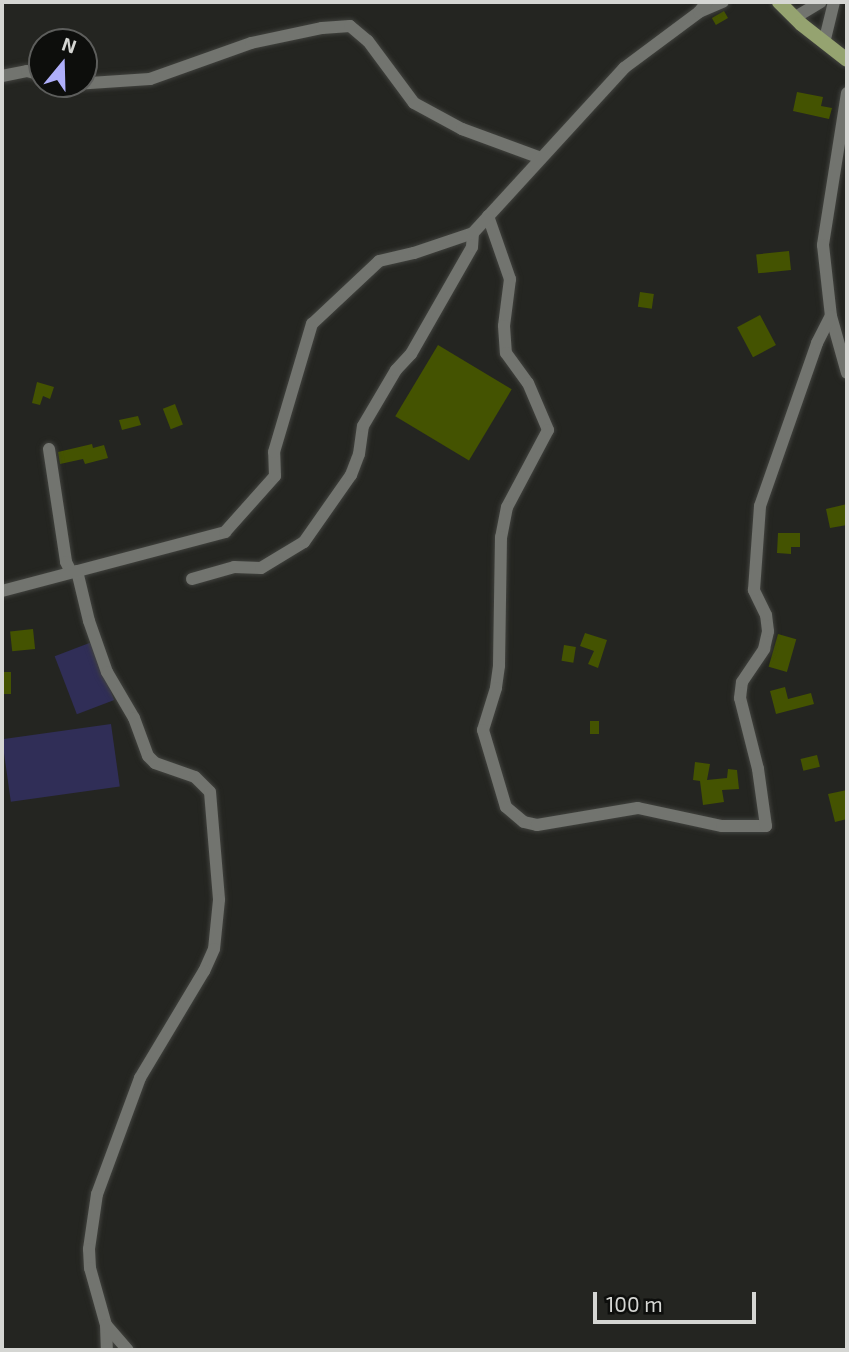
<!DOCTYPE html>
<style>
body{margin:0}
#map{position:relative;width:849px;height:1352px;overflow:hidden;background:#242521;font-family:"Exo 2",sans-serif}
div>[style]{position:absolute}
.green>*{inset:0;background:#302e57;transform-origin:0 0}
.building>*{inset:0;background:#445301;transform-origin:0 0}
.roads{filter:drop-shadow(0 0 2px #41423e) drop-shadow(0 0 2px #41423e)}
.minor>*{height:12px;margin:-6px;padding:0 6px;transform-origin:6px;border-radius:6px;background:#72746f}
.major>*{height:14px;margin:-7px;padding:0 7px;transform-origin:7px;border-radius:7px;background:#95a370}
span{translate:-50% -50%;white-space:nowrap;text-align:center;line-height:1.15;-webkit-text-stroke:6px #0d0e0c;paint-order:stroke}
.frame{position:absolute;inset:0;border:4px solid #d5d6d3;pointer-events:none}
.north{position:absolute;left:28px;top:28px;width:70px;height:70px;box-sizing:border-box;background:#0d0e0c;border:2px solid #5d5e5c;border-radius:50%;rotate:19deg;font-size:19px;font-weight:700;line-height:28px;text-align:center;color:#d5d6d3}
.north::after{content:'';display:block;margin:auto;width:24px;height:32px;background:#aeaefa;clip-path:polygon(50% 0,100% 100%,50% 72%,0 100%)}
.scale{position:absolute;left:593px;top:1292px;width:163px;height:32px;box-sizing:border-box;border:4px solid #d5d6d3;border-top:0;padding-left:9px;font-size:21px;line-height:24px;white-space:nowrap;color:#d5d6d3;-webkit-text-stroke:5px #0d0e0c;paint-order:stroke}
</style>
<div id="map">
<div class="green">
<div style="left:92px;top:642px;width:62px;height:40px;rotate:69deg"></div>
<div style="left:111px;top:724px;width:63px;height:110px;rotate:82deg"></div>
</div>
<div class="building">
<div style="left:724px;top:11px;width:8px;height:14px;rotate:60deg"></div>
<div style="clip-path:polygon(797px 92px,823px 97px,821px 106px,832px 108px,829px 119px,793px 111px)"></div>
<div style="left:789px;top:251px;width:19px;height:33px;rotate:84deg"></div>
<div style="left:640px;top:292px;width:14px;height:15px;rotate:8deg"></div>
<div style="left:760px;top:315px;width:34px;height:26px;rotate:62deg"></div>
<div style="left:438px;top:345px;width:86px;height:83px;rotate:31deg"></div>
<div style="clip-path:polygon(37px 382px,54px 387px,50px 399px,43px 396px,40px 405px,32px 403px)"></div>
<div style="left:175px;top:404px;width:22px;height:13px;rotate:69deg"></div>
<div style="clip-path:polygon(138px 416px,141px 425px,122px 430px,119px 420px)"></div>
<div style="clip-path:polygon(92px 444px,93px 448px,104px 445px,108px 458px,85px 464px,83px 459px,60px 464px,58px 452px)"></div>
<div style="clip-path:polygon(847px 504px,847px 525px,830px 528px,826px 509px)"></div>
<div style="clip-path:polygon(778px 533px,800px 533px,800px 547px,791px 547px,791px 554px,777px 553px)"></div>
<div style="left:33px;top:629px;width:20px;height:23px;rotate:84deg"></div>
<div style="clip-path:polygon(585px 633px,607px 640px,598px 668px,588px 664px,594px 651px,580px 646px)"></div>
<div style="left:778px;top:634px;width:19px;height:34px;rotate:16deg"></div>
<div style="left:564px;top:645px;width:12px;height:16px;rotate:9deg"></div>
<div style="left:2px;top:672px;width:9px;height:22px"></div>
<div style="clip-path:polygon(785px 687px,788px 699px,811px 693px,814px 704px,776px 714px,770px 691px)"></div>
<div style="left:590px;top:721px;width:9px;height:13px"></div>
<div style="left:817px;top:755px;width:12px;height:17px;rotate:76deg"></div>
<div style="clip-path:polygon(695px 762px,710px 764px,707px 780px,727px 778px,728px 769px,737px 770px,739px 789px,722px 790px,724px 802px,703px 805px,700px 781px,693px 780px)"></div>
<div style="clip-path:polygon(847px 790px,847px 819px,835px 822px,828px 794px)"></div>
</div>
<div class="roads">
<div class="minor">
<div style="left:699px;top:12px;width:26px;rotate:-23deg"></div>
<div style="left:794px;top:18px;width:31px;rotate:-31deg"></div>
<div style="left:824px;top:43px;width:42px;rotate:-76.3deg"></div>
<div style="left:2px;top:76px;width:25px;rotate:-11deg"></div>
<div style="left:27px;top:71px;width:16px;rotate:15deg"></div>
<div style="left:75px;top:84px;width:75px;rotate:-3.8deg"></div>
<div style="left:150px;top:79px;width:107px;rotate:-19.6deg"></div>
<div style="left:251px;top:43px;width:73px;rotate:-11.9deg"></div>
<div style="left:322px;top:28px;width:28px;rotate:-4deg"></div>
<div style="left:350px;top:26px;width:23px;rotate:40deg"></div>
<div style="left:368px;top:41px;width:77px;rotate:53.4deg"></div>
<div style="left:414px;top:103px;width:55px;rotate:28.4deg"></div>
<div style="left:462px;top:129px;width:84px;rotate:20.2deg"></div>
<div style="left:847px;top:93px;width:154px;rotate:99deg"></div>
<div style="left:823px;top:245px;width:71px;rotate:83.6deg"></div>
<div style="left:831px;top:316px;width:59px;rotate:74.3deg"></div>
<div style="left:488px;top:216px;width:67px;rotate:70.8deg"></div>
<div style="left:510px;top:279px;width:47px;rotate:97.3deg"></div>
<div style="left:504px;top:326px;width:27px;rotate:86deg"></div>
<div style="left:506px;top:353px;width:37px;rotate:54deg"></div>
<div style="left:528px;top:383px;width:51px;rotate:66.9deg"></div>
<div style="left:548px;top:430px;width:87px;rotate:118deg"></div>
<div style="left:507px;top:507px;width:31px;rotate:101deg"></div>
<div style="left:501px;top:537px;width:129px;rotate:90.9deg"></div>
<div style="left:499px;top:666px;width:22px;rotate:98deg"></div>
<div style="left:496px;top:688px;width:44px;rotate:107.2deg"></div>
<div style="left:483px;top:730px;width:80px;rotate:73.4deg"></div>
<div style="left:506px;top:807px;width:23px;rotate:40deg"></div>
<div style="left:524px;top:822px;width:13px;rotate:13deg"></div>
<div style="left:537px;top:825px;width:102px;rotate:-9.6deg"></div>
<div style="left:638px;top:808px;width:86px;rotate:12.1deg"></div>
<div style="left:722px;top:826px;width:44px"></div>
<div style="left:766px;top:826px;width:58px;rotate:-98deg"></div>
<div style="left:758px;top:769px;width:73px;rotate:-104.2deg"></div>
<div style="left:740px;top:698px;width:16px;rotate:-83deg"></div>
<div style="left:742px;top:682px;width:40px;rotate:-56deg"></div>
<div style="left:764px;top:649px;width:18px;rotate:-77deg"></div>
<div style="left:768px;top:631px;width:16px;rotate:-97deg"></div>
<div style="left:766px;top:615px;width:28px;rotate:-116deg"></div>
<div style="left:754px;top:590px;width:84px;rotate:-85.9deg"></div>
<div style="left:760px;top:506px;width:173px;rotate:-70.7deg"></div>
<div style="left:817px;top:343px;width:30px;rotate:-63deg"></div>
<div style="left:49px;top:449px;width:114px;rotate:81.4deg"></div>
<div style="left:66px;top:562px;width:11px;rotate:63deg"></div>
<div style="left:77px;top:571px;width:51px;rotate:76.5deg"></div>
<div style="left:89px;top:621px;width:54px;rotate:70.6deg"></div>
<div style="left:107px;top:672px;width:53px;rotate:59.6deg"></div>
<div style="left:134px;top:718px;width:40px;rotate:69.8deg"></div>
<div style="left:148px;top:756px;width:10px;rotate:45deg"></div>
<div style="left:155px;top:763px;width:42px;rotate:19.3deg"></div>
<div style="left:195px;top:777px;width:21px;rotate:45deg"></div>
<div style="left:210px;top:792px;width:108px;rotate:85.2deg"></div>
<div style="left:219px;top:900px;width:49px;rotate:95.8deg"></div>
<div style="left:214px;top:949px;width:24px;rotate:114deg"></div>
<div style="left:204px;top:971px;width:125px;rotate:120.9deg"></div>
<div style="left:140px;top:1078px;width:124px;rotate:110.3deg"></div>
<div style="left:97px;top:1194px;width:56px;rotate:98.3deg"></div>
<div style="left:89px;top:1249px;width:19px;rotate:87deg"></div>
<div style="left:90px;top:1268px;width:59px;rotate:74.3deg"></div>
<div style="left:106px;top:1325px;width:25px;rotate:88deg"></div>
<div style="left:192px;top:579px;width:44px;rotate:-15.9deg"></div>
<div style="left:234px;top:567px;width:27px;rotate:2deg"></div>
<div style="left:261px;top:568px;width:50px;rotate:-31.2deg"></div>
<div style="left:304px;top:542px;width:82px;rotate:-55deg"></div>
<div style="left:351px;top:475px;width:22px;rotate:-69deg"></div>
<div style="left:359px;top:454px;width:28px;rotate:-82deg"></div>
<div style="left:363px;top:426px;width:65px;rotate:-59.5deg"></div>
<div style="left:396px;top:370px;width:22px;rotate:-47deg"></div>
<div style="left:411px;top:354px;width:123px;rotate:-60.3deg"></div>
<div style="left:472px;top:247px;width:14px;rotate:-86deg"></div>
<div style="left:2px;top:591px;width:231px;rotate:-14.8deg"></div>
<div style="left:225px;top:532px;width:75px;rotate:-48.2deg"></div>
<div style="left:275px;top:476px;width:24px;rotate:-92deg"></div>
<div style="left:274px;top:452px;width:134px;rotate:-73.5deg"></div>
<div style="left:312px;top:324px;width:92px;rotate:-43.2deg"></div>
<div style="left:379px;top:261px;width:36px;rotate:-13deg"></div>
<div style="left:414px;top:253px;width:62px;rotate:-18.7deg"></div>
<div style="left:473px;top:233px;width:224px;rotate:-47.5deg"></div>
<div style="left:624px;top:68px;width:94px;rotate:-36.7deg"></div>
<div style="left:699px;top:12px;width:13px;rotate:-51deg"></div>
<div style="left:106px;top:1325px;width:33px;rotate:49deg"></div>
</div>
<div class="major">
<div style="left:779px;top:2px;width:31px;rotate:45deg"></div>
<div style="left:801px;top:24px;width:58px;rotate:38deg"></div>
</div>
</div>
<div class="frame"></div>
<div class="north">N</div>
<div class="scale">100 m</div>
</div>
